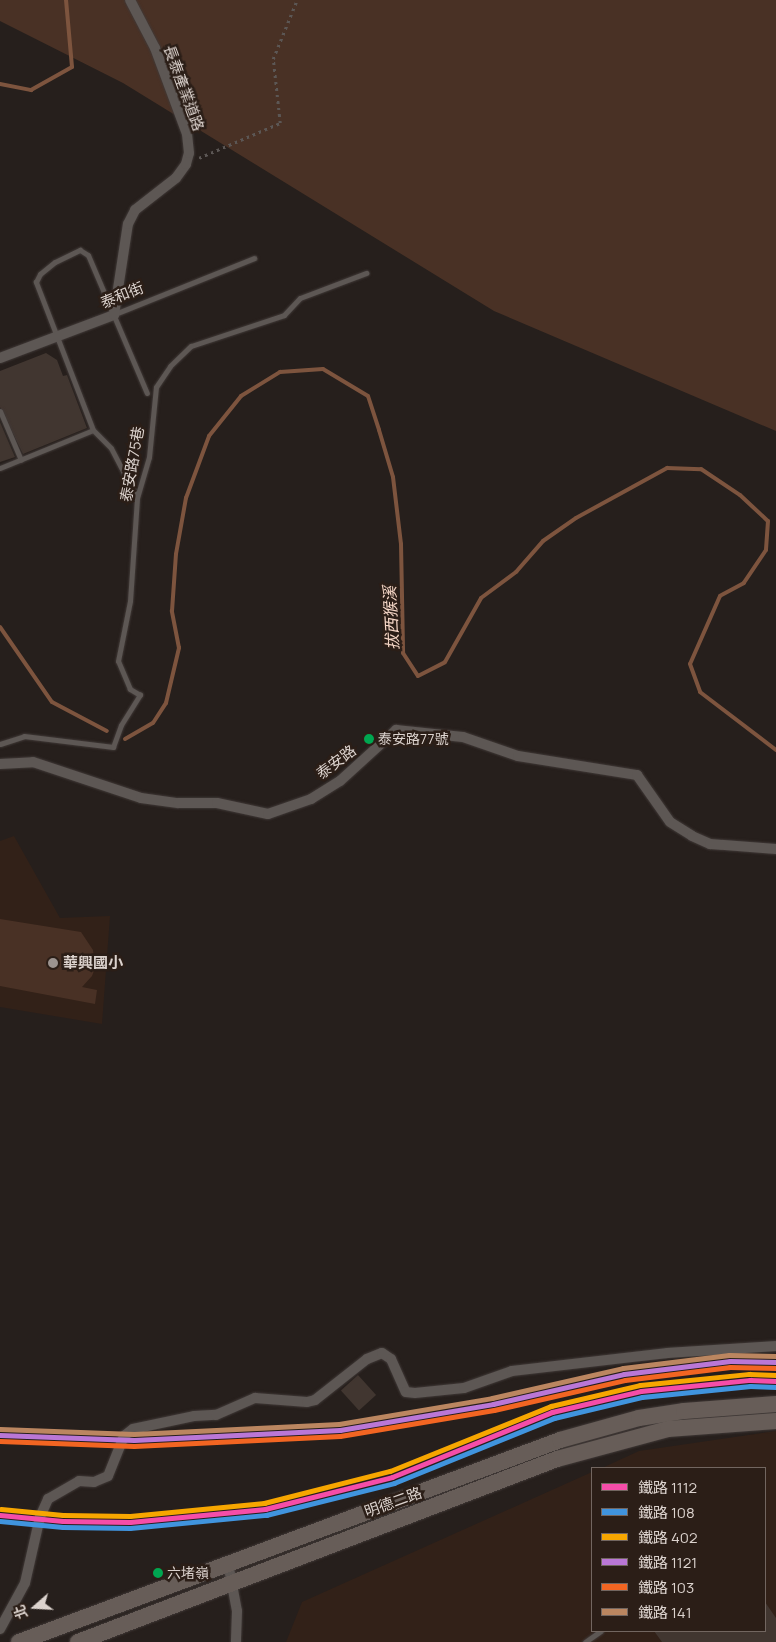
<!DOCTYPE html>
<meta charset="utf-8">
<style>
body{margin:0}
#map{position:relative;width:776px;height:1642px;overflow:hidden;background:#261f1c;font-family:Manrope,"Noto Sans TC",sans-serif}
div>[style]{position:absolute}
.built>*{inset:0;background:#322118}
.green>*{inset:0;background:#493125}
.stream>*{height:4px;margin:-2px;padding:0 2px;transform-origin:2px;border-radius:2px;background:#7d543e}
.building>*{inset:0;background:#413630;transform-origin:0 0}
.path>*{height:2.5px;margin-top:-1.25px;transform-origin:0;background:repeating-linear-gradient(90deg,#5c5755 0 2.5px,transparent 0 6.5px)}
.roads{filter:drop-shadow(0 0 1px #403937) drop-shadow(0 0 1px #403937)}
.lane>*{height:5px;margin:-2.5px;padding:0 2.5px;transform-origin:2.5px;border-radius:2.5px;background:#5d5754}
.street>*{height:10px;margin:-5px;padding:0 5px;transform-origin:5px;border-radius:5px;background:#5d5754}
.primary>*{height:16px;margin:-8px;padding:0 8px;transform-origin:8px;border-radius:8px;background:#675d58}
.rail-1>*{height:5px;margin:-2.5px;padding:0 2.5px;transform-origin:2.5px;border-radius:2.5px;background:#f54da8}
.rail-2>*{height:5px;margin:-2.5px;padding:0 2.5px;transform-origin:2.5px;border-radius:2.5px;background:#4094de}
.rail-3>*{height:5px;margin:-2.5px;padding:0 2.5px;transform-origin:2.5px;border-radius:2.5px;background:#f7a600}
.rail-4>*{height:5px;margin:-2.5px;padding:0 2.5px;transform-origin:2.5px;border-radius:2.5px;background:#ba77d6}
.rail-5>*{height:5px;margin:-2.5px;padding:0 2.5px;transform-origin:2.5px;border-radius:2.5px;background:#f26522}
.rail-6>*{height:5px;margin:-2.5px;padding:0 2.5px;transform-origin:2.5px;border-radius:2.5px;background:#bb8660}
.dots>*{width:14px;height:14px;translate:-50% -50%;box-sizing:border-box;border:2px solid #2b1e17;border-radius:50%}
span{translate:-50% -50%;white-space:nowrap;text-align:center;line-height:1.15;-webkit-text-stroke:5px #2b1e17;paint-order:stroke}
.bus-label{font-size:14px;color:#dcd3ce}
.left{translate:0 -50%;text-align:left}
.street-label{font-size:15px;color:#dcd3ce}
.poi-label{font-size:15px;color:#dcd3ce;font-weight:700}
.water-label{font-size:16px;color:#f7d8c8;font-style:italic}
.legend{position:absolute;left:591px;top:1467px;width:175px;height:165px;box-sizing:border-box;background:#2b1e17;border:1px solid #726660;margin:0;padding:6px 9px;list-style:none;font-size:15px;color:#dcd3ce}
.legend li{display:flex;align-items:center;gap:10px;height:25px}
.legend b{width:25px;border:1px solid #726660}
.north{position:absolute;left:10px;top:1582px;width:50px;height:50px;-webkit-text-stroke:4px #2b1e17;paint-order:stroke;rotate:251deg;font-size:14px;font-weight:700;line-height:20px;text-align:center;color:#dcd3ce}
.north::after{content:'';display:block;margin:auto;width:18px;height:22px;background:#dcd3ce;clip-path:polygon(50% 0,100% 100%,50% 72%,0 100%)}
</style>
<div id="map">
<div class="built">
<div style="clip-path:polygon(14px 836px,60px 918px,110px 916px,102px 1024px,0 1007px,0 841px)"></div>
<div style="clip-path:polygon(776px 1431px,776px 1642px,286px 1642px,302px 1602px,592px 1472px,592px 1631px,765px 1631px,765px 1468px,602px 1468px,639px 1451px)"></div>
</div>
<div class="green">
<div style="clip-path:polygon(0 0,776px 0,776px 431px,494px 311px,123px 83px,0 21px)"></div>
<div style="clip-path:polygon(0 919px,81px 932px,93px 950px,95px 968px,92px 976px,82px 987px,97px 990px,95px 1004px,0 986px)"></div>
</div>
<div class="stream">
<div style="left:0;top:84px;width:32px;rotate:11deg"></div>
<div style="left:31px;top:90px;width:47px;rotate:-29.3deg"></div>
<div style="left:72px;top:67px;width:67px;rotate:-95.1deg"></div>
<div style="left:0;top:627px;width:91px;rotate:55.3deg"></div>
<div style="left:52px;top:702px;width:62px;rotate:27.8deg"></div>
<div style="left:125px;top:739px;width:32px;rotate:-30deg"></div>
<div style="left:153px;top:723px;width:24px;rotate:-57deg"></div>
<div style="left:166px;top:703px;width:57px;rotate:-76.7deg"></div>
<div style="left:179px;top:648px;width:38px;rotate:-101deg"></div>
<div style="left:172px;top:611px;width:57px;rotate:-86deg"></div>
<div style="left:176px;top:554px;width:57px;rotate:-79.9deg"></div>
<div style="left:186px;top:498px;width:66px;rotate:-69.6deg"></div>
<div style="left:209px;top:436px;width:51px;rotate:-51.3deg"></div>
<div style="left:241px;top:396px;width:46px;rotate:-31.6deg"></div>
<div style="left:280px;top:372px;width:43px;rotate:-4deg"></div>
<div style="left:323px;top:369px;width:52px;rotate:31deg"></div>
<div style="left:368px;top:396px;width:36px;rotate:72deg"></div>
<div style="left:379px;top:430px;width:49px;rotate:73.4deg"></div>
<div style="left:393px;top:477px;width:67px;rotate:83.2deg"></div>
<div style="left:401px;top:544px;width:109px;rotate:88.9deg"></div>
<div style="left:403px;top:653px;width:27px;rotate:57deg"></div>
<div style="left:418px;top:676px;width:30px;rotate:-27deg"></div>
<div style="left:445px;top:662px;width:73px;rotate:-60.6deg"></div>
<div style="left:481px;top:598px;width:44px;rotate:-36.6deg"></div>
<div style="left:516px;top:572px;width:41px;rotate:-48.9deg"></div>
<div style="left:543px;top:541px;width:40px;rotate:-34.9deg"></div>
<div style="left:576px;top:518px;width:104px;rotate:-28.8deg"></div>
<div style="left:667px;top:468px;width:34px;rotate:2deg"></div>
<div style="left:701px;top:469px;width:47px;rotate:33.7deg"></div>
<div style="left:740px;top:495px;width:38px;rotate:43deg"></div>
<div style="left:768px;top:521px;width:29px;rotate:94deg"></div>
<div style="left:766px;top:550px;width:40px;rotate:124deg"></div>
<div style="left:744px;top:583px;width:27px;rotate:152deg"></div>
<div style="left:720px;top:596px;width:74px;rotate:113.8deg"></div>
<div style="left:690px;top:664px;width:30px;rotate:70deg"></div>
<div style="left:700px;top:692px;width:96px;rotate:37.3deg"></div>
</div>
<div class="building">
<div style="clip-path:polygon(46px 353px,57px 360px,63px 376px,67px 375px,87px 428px,23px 454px,0 407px,0 371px)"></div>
<div style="clip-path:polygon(0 422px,15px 457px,0 462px)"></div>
<div style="left:358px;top:1375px;width:27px;height:23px;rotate:48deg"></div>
<div style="clip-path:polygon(765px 1602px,776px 1618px,776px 1642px,662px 1642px,654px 1631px,765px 1631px)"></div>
</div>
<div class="path">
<div style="left:199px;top:158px;width:88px;rotate:-23.4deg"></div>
<div style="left:280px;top:123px;width:64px;rotate:-96.2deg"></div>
<div style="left:273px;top:59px;width:64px;rotate:-67.9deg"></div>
</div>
<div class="roads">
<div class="lane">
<div style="left:115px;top:314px;width:150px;rotate:-21.9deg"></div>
<div style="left:0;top:411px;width:53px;rotate:66.8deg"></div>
<div style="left:0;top:468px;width:100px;rotate:-22.2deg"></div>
<div style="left:137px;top:498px;width:56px;rotate:-117.5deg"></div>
<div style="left:111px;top:448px;width:25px;rotate:-135deg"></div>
<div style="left:93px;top:430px;width:159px;rotate:-111.1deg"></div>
<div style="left:36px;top:282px;width:9px;rotate:-63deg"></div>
<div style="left:40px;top:274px;width:19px;rotate:-39deg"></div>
<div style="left:55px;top:262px;width:28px;rotate:-26deg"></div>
<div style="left:80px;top:250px;width:9px;rotate:32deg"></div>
<div style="left:88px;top:255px;width:150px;rotate:66.9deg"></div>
<div style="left:0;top:744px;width:25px;rotate:-18deg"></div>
<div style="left:24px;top:736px;width:90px;rotate:7deg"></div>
<div style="left:113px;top:747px;width:23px;rotate:-70deg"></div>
<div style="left:121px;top:725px;width:36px;rotate:-58deg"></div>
<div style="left:140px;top:695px;width:12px;rotate:-149deg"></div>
<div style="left:130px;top:689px;width:30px;rotate:-113deg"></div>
<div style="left:118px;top:661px;width:61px;rotate:-78.7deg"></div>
<div style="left:130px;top:601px;width:103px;rotate:-86.1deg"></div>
<div style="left:137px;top:498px;width:43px;rotate:-73.7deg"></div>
<div style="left:149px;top:457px;width:70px;rotate:-84.3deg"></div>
<div style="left:156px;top:387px;width:25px;rotate:-56deg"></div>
<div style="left:170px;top:366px;width:29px;rotate:-44deg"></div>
<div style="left:191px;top:346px;width:98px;rotate:-18.4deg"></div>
<div style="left:284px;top:315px;width:23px;rotate:-47deg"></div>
<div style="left:300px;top:298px;width:71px;rotate:-20.7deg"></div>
<div style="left:585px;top:1642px;width:19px;rotate:-35deg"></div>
</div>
<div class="street">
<div style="left:0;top:358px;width:122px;rotate:-20.7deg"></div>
<div style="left:114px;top:315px;width:92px;rotate:-81.3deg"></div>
<div style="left:128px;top:224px;width:16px;rotate:-63deg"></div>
<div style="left:135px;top:210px;width:52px;rotate:-38deg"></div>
<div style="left:176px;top:178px;width:17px;rotate:-54deg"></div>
<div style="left:186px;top:164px;width:11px;rotate:-75deg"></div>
<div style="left:189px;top:153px;width:19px;rotate:-96deg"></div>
<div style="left:187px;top:134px;width:92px;rotate:-110.4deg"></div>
<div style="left:155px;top:48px;width:54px;rotate:-117.5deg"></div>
<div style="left:0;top:764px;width:33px;rotate:-3deg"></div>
<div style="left:33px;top:762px;width:114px;rotate:18.4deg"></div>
<div style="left:141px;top:798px;width:37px;rotate:8deg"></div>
<div style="left:178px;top:803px;width:39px"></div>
<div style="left:217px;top:803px;width:52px;rotate:12.2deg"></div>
<div style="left:268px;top:814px;width:46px;rotate:-19.2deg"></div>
<div style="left:311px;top:799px;width:34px;rotate:-32deg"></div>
<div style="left:340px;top:781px;width:76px;rotate:-42.3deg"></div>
<div style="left:396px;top:730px;width:67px;rotate:6deg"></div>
<div style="left:463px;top:737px;width:58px;rotate:19.1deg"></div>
<div style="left:518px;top:756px;width:121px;rotate:9.1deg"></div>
<div style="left:637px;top:775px;width:57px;rotate:54.9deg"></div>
<div style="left:670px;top:822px;width:26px;rotate:32deg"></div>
<div style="left:692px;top:836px;width:20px;rotate:24deg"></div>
<div style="left:710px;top:844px;width:66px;rotate:4.3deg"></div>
<div style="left:228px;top:1563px;width:49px;rotate:79.4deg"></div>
<div style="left:237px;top:1611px;width:31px;rotate:92deg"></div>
<div style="left:0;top:1629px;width:52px;rotate:-61.5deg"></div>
<div style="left:25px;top:1583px;width:68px;rotate:-77.2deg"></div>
<div style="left:40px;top:1517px;width:20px;rotate:-66deg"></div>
<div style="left:48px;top:1499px;width:36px;rotate:-30deg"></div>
<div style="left:79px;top:1481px;width:15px;rotate:4deg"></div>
<div style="left:94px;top:1482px;width:15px;rotate:-23deg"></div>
<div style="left:108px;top:1476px;width:43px;rotate:-68.2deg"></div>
<div style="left:124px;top:1436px;width:11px;rotate:-38deg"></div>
<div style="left:133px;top:1429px;width:62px;rotate:-12deg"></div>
<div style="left:194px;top:1416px;width:22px;rotate:-3deg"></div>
<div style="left:216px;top:1415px;width:43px;rotate:-23.6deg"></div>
<div style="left:255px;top:1398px;width:52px;rotate:4.4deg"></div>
<div style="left:307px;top:1402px;width:8px;rotate:-14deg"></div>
<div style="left:315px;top:1400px;width:66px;rotate:-38.3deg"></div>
<div style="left:367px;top:1359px;width:16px;rotate:-22deg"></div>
<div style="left:382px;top:1353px;width:11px;rotate:34deg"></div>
<div style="left:391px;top:1359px;width:36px;rotate:66deg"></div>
<div style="left:406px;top:1392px;width:9px;rotate:6deg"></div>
<div style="left:415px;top:1393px;width:49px;rotate:-5.8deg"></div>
<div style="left:464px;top:1388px;width:51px;rotate:-19.5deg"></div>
<div style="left:512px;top:1371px;width:157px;rotate:-6.6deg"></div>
<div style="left:668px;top:1353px;width:108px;rotate:-3.7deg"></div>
</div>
<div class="primary">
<div style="left:19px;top:1642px;width:577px;rotate:-20.47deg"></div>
<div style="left:560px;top:1440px;width:82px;rotate:-15.6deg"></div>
<div style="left:639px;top:1418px;width:46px;rotate:-8.8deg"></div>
<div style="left:684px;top:1411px;width:92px;rotate:-4.4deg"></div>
<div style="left:78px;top:1642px;width:513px;rotate:-20.91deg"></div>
<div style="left:557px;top:1459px;width:115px;rotate:-15.1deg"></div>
<div style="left:668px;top:1429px;width:108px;rotate:-4.2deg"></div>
</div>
</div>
<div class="rail-1">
<div style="left:0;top:1515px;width:63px;rotate:5.4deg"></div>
<div style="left:63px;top:1521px;width:67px;rotate:0.9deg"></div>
<div style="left:130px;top:1522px;width:136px;rotate:-5.5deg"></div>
<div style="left:265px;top:1509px;width:131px;rotate:-14.1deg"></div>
<div style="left:392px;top:1477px;width:173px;rotate:-22.1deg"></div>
<div style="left:552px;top:1412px;width:91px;rotate:-13.3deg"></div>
<div style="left:641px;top:1391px;width:110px;rotate:-5.8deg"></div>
<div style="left:750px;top:1380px;width:26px;rotate:2deg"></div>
</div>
<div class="rail-2">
<div style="left:0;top:1521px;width:63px;rotate:5.4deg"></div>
<div style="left:63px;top:1527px;width:67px;rotate:0.9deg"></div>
<div style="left:130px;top:1528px;width:137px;rotate:-5.5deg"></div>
<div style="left:266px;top:1515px;width:132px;rotate:-14deg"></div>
<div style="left:394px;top:1483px;width:173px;rotate:-22.1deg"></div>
<div style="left:554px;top:1418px;width:90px;rotate:-13.4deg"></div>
<div style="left:642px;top:1397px;width:109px;rotate:-5.8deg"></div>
<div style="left:750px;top:1386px;width:26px;rotate:2deg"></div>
</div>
<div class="rail-3">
<div style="left:1px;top:1509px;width:62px;rotate:5.5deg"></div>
<div style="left:63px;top:1515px;width:67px;rotate:0.9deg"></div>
<div style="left:130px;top:1516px;width:135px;rotate:-5.5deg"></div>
<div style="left:264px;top:1503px;width:130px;rotate:-14.3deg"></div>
<div style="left:390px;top:1471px;width:174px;rotate:-22deg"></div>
<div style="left:551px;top:1406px;width:91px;rotate:-13.3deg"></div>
<div style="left:640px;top:1385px;width:110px;rotate:-5.8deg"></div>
<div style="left:749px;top:1374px;width:27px;rotate:2deg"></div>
</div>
<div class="rail-4">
<div style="left:0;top:1435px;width:134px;rotate:2.1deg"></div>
<div style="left:134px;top:1440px;width:206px;rotate:-2.8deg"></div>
<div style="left:340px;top:1430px;width:155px;rotate:-9.6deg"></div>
<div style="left:493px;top:1404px;width:134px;rotate:-12.9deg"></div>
<div style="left:624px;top:1374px;width:107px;rotate:-7deg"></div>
<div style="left:730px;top:1361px;width:46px;rotate:1.2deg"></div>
</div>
<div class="rail-5">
<div style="left:0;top:1441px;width:134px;rotate:2.1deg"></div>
<div style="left:134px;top:1446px;width:206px;rotate:-2.8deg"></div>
<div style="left:340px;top:1436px;width:156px;rotate:-9.6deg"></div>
<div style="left:494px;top:1410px;width:134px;rotate:-12.9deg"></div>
<div style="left:625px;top:1380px;width:106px;rotate:-7.1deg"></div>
<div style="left:730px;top:1367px;width:46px;rotate:1.2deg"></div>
</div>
<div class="rail-6">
<div style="left:0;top:1429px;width:134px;rotate:2.1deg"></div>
<div style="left:134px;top:1434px;width:205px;rotate:-2.8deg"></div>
<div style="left:339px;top:1424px;width:155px;rotate:-9.6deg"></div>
<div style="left:492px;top:1398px;width:134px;rotate:-12.9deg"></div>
<div style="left:623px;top:1368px;width:107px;rotate:-7deg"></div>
<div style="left:729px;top:1355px;width:47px;rotate:1.2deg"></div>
</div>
<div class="dots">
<div style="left:369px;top:739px;background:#00a651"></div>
<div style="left:53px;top:963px;background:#9c9490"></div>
<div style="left:158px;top:1573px;background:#00a651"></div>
</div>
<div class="bus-label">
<span class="left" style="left:378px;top:739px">泰安路77號</span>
<span class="left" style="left:167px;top:1573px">六堵嶺</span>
</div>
<div class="street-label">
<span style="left:184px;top:88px;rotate:70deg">長泰產業道路</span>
<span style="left:122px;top:295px;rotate:-22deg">泰和街</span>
<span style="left:132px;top:464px;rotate:-80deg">泰安路75巷</span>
<span style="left:336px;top:762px;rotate:-37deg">泰安路</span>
<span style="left:393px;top:1502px;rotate:-20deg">明德二路</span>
</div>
<div class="poi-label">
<span class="left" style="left:63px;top:963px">華興國小</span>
</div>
<div class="water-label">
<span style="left:391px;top:618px;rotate:-93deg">拔西猴溪</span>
</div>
<ul class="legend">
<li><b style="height:6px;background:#f54da8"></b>鐵路 1112</li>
<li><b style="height:6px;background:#4094de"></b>鐵路 108</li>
<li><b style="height:6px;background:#f7a600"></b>鐵路 402</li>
<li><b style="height:6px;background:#ba77d6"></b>鐵路 1121</li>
<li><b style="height:6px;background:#f26522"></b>鐵路 103</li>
<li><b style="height:6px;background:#bb8660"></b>鐵路 141</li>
</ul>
<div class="north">北</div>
</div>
